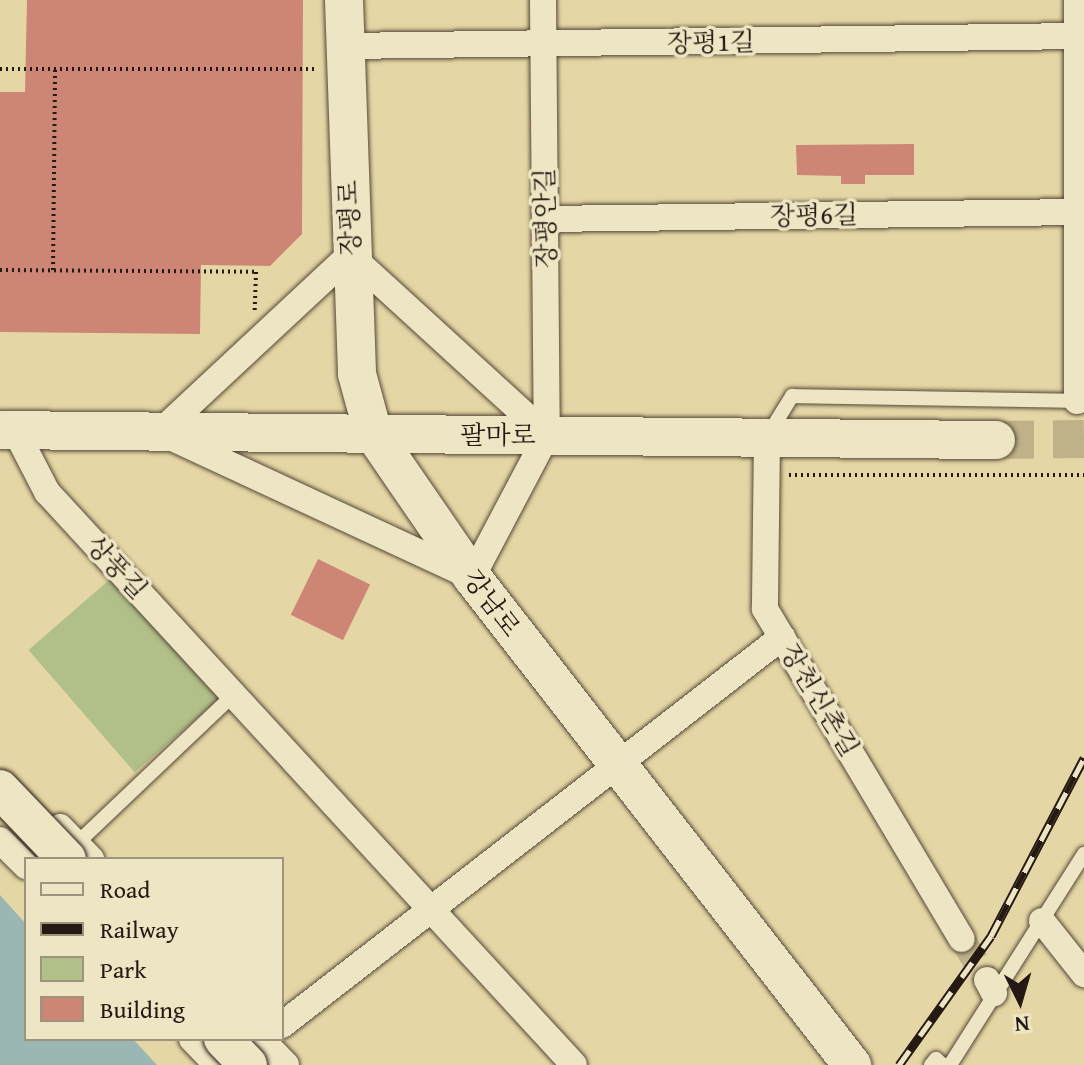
<!DOCTYPE html>
<meta charset="utf-8">
<style>
body{margin:0}
#map{position:relative;width:1084px;height:1065px;overflow:hidden;background:#e5d7a5;font-family:"Gentium Book Plus","Noto Serif KR",serif}
div>[style]{position:absolute}
.green>*{inset:0;background:#b1bf89;transform-origin:0 0}
.water>*{inset:0;background:#9bb7b3}
.building>*{inset:0;background:#cd8676;transform-origin:0 0}
.street-tunnel>*{height:26px;margin-top:-13px;transform-origin:0;background:repeating-linear-gradient(90deg,#bfb188 0 26px,transparent 0 39px)}
.secondary-tunnel>*{height:38px;margin-top:-19px;transform-origin:0;background:repeating-linear-gradient(90deg,#bfb188 0 38px,transparent 0 57px)}
.path>*{height:4px;margin-top:-2px;transform-origin:0;background:repeating-linear-gradient(90deg,#251913 0 2px,transparent 0 6px)}
.roads{filter:drop-shadow(0 0 2px #554838) drop-shadow(0 0 2px #554838)}
.lane>*{height:14px;margin:-7px;padding:0 7px;transform-origin:7px;border-radius:7px;background:#eee5c4}
.street>*{height:26px;margin:-13px;padding:0 13px;transform-origin:13px;border-radius:13px;background:#eee5c4}
.secondary>*{height:38px;margin:-19px;padding:0 19px;transform-origin:19px;border-radius:19px;background:#eee5c4}
.rail>*{height:9px;margin-top:-4.5px;transform-origin:0;background:repeating-linear-gradient(90deg,#eee5c4 0 18px,#251913 0 36px);box-sizing:border-box;border-block:2px solid #251913}
.bridges{filter:drop-shadow(0 0 2px #251913) drop-shadow(0 0 2px #251913)}
.secondary-bridge>*{height:38px;margin:-19px;padding:0 19px;transform-origin:19px;border-radius:19px;background:#eee5c4}
span{translate:-50% -50%;white-space:nowrap;text-align:center;line-height:1.15;-webkit-text-stroke:7px #eee5c4;paint-order:stroke}
.street-label{font-size:26px;color:#251913}
.legend{position:absolute;left:24px;top:857px;width:260px;height:184px;box-sizing:border-box;background:#eee5c4;border:2px solid #9e937d;margin:0;padding:10px 14px;list-style:none;font-size:24px;color:#251913}
.legend li{display:flex;align-items:center;gap:16px;height:40px}
.legend b{width:40px;border:2px solid #9e937d}
.north{position:absolute;left:980px;top:961px;width:80px;height:80px;-webkit-text-stroke:6px #eee5c4;paint-order:stroke;rotate:175deg;font-size:22px;font-weight:700;line-height:32px;text-align:center;color:#251913}
.north::after{content:'';display:block;margin:auto;width:28px;height:36px;background:#251913;clip-path:polygon(50% 0,100% 100%,50% 72%,0 100%)}
</style>
<div id="map">
<div class="green">
<div style="left:116px;top:574px;width:162px;height:116px;rotate:49deg"></div>
</div>
<div class="water">
<div style="clip-path:polygon(0 895px,26px 924px,26px 1039px,133px 1039px,157px 1065px,0 1065px)"></div>
</div>
<div class="building">
<div style="clip-path:polygon(27px 0,303px 0,302px 234px,270px 266px,201px 265px,200px 334px,0 332px,0 92px,25px 92px)"></div>
<div style="clip-path:polygon(914px 144px,914px 175px,865px 175px,865px 184px,841px 184px,841px 176px,797px 175px,796px 145px)"></div>
<div style="left:318px;top:559px;width:58px;height:62px;rotate:26deg"></div>
</div>
<div class="street-tunnel">
<div style="left:962px;top:939px;width:48px;rotate:58.6deg"></div>
</div>
<div class="secondary-tunnel">
<div style="left:996px;top:440px;width:88px;rotate:-0.7deg"></div>
</div>
<div class="path">
<div style="left:0;top:69px;width:318px"></div>
<div style="left:0;top:270px;width:256px;rotate:0.4deg"></div>
<div style="left:256px;top:272px;width:38px;rotate:92deg"></div>
<div style="left:53px;top:270px;width:201px;rotate:-89.4deg"></div>
<div style="left:789px;top:475px;width:295px"></div>
</div>
<div class="roads">
<div class="lane">
<div style="left:768px;top:435px;width:46px;rotate:-58.4deg"></div>
<div style="left:792px;top:396px;width:285px;rotate:1deg"></div>
<div style="left:72px;top:848px;width:224px;rotate:-43.5deg"></div>
<div style="left:931px;top:1065px;width:8px;rotate:-50deg"></div>
<div style="left:936px;top:1059px;width:9px;rotate:41deg"></div>
<div style="left:950px;top:1065px;width:250px;rotate:-57.6deg"></div>
</div>
<div class="street">
<div style="left:543px;top:0;width:435px;rotate:89.5deg"></div>
<div style="left:547px;top:435px;width:161px;rotate:117.8deg"></div>
<div style="left:472px;top:577px;width:344px;rotate:-155.1deg"></div>
<div style="left:160px;top:432px;width:260px;rotate:-43deg"></div>
<div style="left:350px;top:255px;width:267px;rotate:42.4deg"></div>
<div style="left:1077px;top:0;width:401px;rotate:90deg"></div>
<div style="left:344px;top:46px;width:734px;rotate:-0.78deg"></div>
<div style="left:545px;top:219px;width:538px;rotate:-0.75deg"></div>
<div style="left:15px;top:430px;width:70px;rotate:62.7deg"></div>
<div style="left:47px;top:492px;width:778px;rotate:47.39deg"></div>
<div style="left:767px;top:438px;width:171px;rotate:90.7deg"></div>
<div style="left:765px;top:609px;width:384px;rotate:59.2deg"></div>
<div style="left:60px;top:827px;width:45px;rotate:45.9deg"></div>
<div style="left:0;top:840px;width:37px;rotate:45deg"></div>
<div style="left:1042px;top:921px;width:68px;rotate:51.6deg"></div>
<div style="left:987px;top:980px;width:15px;rotate:62deg"></div>
<div style="left:282px;top:1025px;width:633px;rotate:-37.81deg"></div>
<div style="left:192px;top:1039px;width:36px;rotate:46deg"></div>
<div style="left:261px;top:1039px;width:36px;rotate:46deg"></div>
<div style="left:230px;top:1065px;width:43px;rotate:-37.4deg"></div>
</div>
<div class="secondary">
<div style="left:344px;top:0;width:374px;rotate:88deg"></div>
<div style="left:357px;top:374px;width:61px;rotate:74.8deg"></div>
<div style="left:373px;top:433px;width:175px;rotate:55.5deg"></div>
<div style="left:472px;top:577px;width:619px;rotate:52.09deg"></div>
<div style="left:0;top:430px;width:996px;rotate:0.58deg"></div>
</div>
</div>
<div class="rail">
<div style="left:899px;top:1065px;width:158px;rotate:-54.5deg"></div>
<div style="left:991px;top:936px;width:201px;rotate:-62.4deg"></div>
</div>
<div class="bridges">
<div class="secondary-bridge">
<div style="left:0;top:789px;width:97px;rotate:46.3deg"></div>
<div style="left:223px;top:1039px;width:36px;rotate:46deg"></div>
</div>
</div>
<div class="street-label">
<span style="left:711px;top:42px;rotate:-1deg">장평1길</span>
<span style="left:814px;top:215px;rotate:-1deg">장평6길</span>
<span style="left:349px;top:218px;rotate:-92deg">장평로</span>
<span style="left:545px;top:218px;rotate:-91deg">장평안길</span>
<span style="left:498px;top:435px">팔마로</span>
<span style="left:117px;top:567px;rotate:47deg">상풍길</span>
<span style="left:492px;top:603px;rotate:53deg">강남로</span>
<span style="left:820px;top:700px;rotate:59deg">장천신촌길</span>
</div>
<ul class="legend">
<li><b style="height:10px;background:#eee5c4"></b>Road</li>
<li><b style="height:10px;background:#251913"></b>Railway</li>
<li><b style="height:22px;background:#b1bf89"></b>Park</li>
<li><b style="height:22px;background:#cd8676"></b>Building</li>
</ul>
<div class="north">N</div>
</div>
